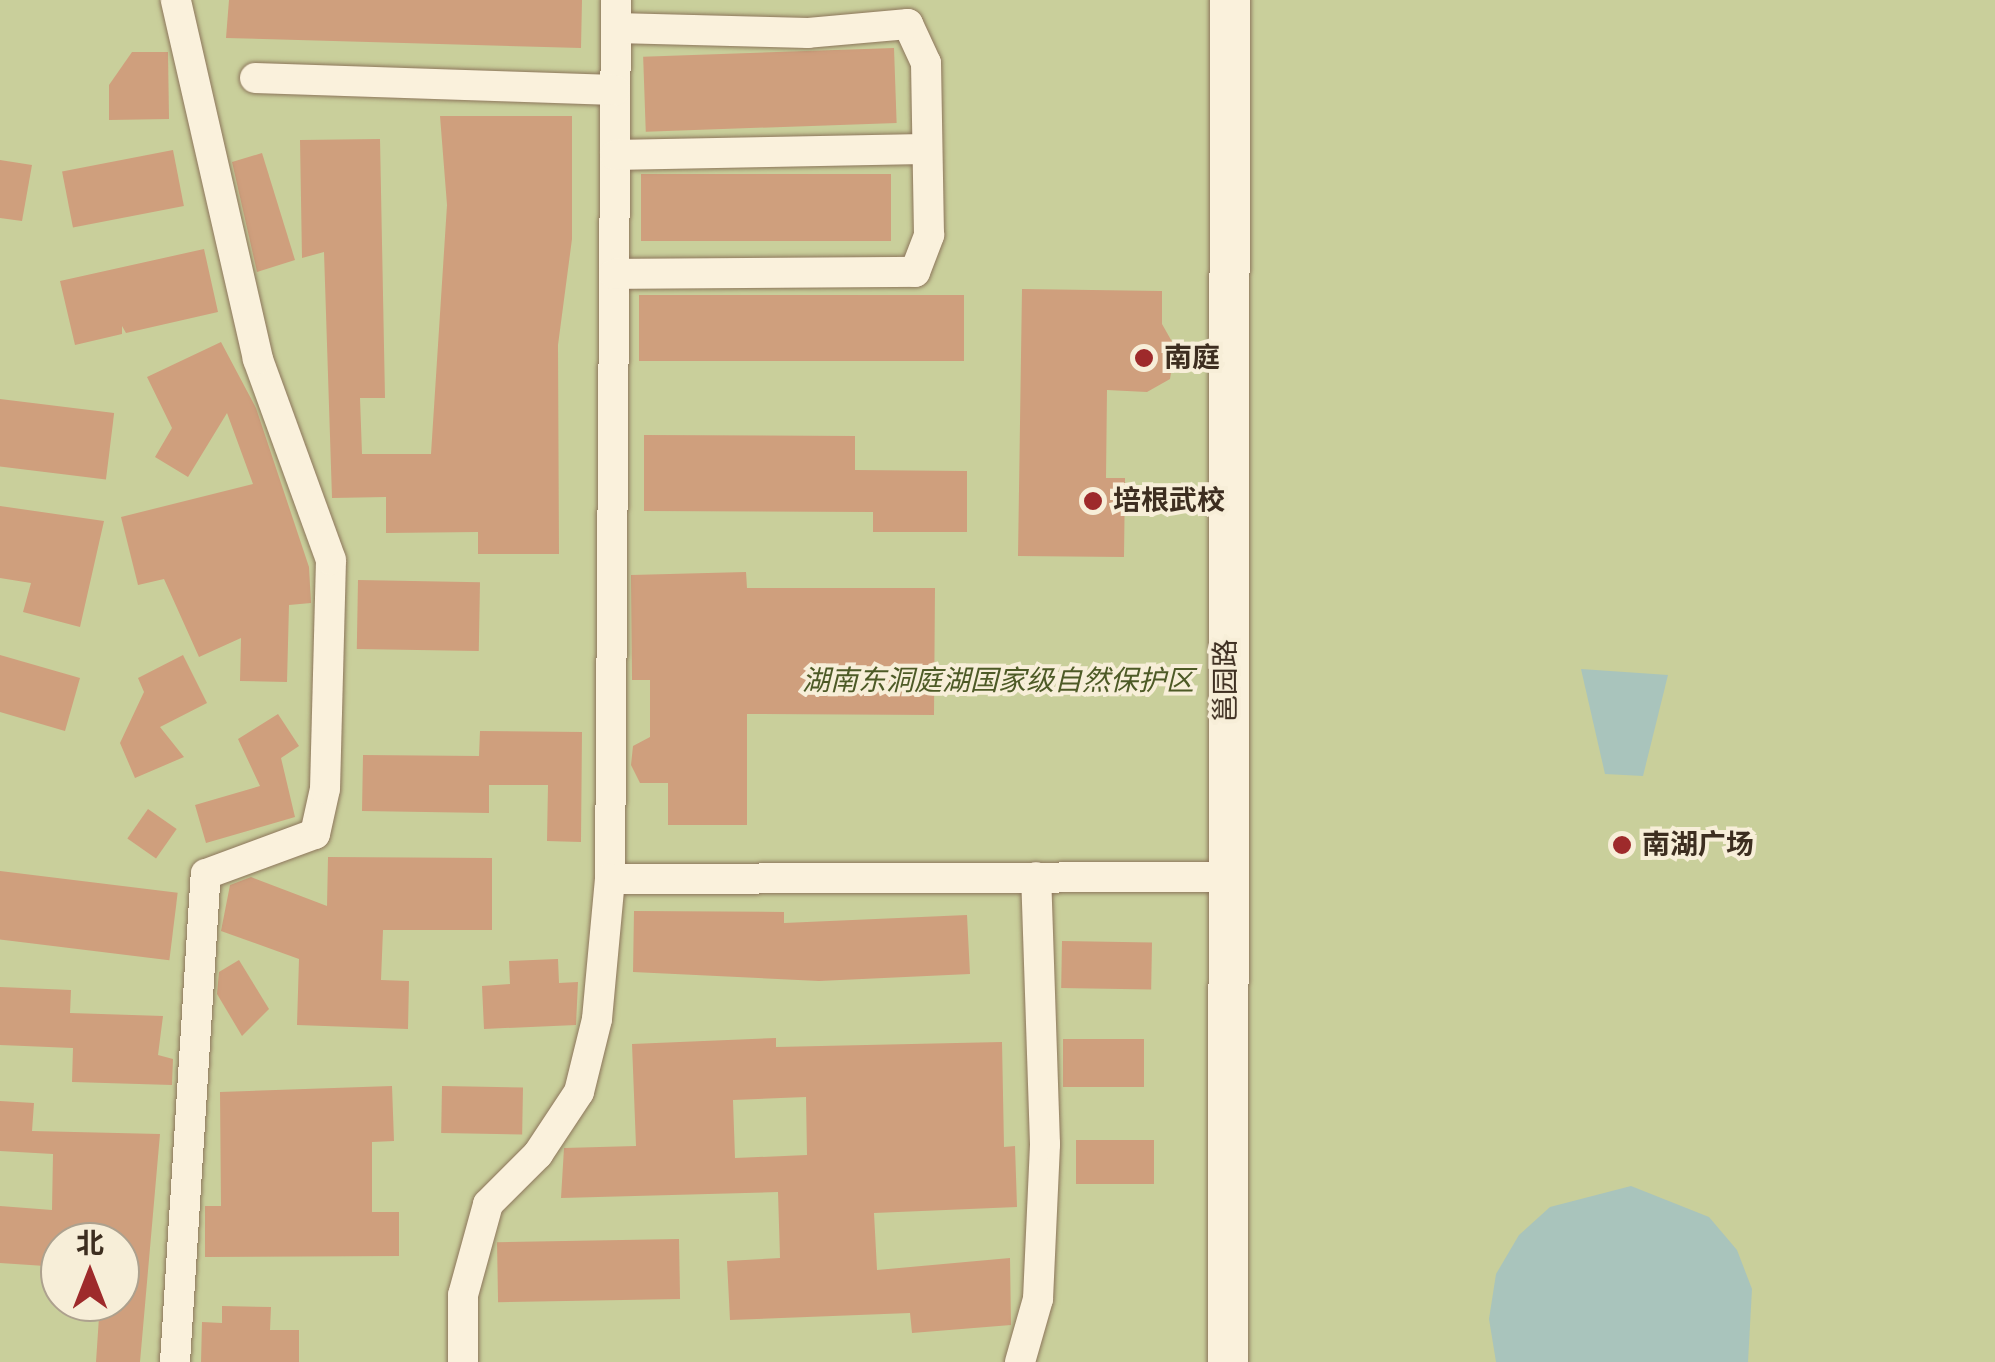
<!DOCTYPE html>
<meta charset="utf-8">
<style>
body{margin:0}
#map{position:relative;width:1995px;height:1362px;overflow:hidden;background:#f0e4c8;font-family:"Crimson Pro","Noto Sans SC",serif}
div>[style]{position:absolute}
.green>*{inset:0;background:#c9cf9b}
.water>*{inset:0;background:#a9c4bc}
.building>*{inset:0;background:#cf9f7d;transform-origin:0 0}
.roads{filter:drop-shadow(0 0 2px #8d765c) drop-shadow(0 0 2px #8d765c)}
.street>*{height:30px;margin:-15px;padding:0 15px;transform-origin:15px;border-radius:15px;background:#faf1dc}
.secondary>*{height:40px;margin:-20px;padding:0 20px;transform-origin:20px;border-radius:20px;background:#faf1dc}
.dots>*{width:28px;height:28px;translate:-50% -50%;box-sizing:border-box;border:5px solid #f7eed8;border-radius:50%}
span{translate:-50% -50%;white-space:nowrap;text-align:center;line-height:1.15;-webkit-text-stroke:8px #f7eed8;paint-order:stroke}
.poi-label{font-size:28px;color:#3d2e20;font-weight:700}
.left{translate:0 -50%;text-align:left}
.park-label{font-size:28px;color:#4d5a26;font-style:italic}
.street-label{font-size:28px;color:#3d2e20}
.north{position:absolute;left:40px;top:1222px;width:100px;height:100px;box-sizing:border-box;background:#f7eed8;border:2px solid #ada18e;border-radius:50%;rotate:0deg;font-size:28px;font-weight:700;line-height:40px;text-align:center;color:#3d2e20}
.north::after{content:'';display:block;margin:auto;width:35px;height:45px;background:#9e2a2b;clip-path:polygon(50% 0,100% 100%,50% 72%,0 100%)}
</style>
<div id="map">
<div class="green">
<div style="clip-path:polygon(evenodd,0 0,1995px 0,1995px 1362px,0 1362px,0 0,60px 1242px,120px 1242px,120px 1302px,60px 1302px,60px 1242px)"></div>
</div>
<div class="water">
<div style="clip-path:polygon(1581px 669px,1668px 675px,1643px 776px,1605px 774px)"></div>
<div style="clip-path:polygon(1631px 1186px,1709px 1217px,1737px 1250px,1752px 1289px,1748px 1362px,1496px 1362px,1489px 1319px,1496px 1274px,1519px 1235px,1550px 1207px)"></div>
</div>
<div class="building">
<div style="clip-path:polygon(229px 0,582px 0,581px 48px,226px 38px)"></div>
<div style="left:894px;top:48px;width:75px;height:251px;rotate:88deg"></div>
<div style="clip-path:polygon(132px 52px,168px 52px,169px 119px,109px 120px,109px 85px)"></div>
<div style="clip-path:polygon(440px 116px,572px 116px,572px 239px,558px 345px,559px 554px,478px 554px,478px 532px,386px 533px,386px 497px,332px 498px,324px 252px,302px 258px,300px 140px,380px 139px,385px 398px,360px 398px,362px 454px,431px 454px,447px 205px)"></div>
<div style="left:173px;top:150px;width:57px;height:113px;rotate:79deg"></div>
<div style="clip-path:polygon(262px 153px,295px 260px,257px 272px,232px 162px)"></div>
<div style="clip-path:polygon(0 160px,32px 165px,22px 221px,0 218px)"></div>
<div style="left:891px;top:174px;width:67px;height:250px;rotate:90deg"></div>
<div style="clip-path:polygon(204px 249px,218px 312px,126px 333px,122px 326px,122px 334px,75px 345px,60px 281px)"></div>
<div style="clip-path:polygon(1022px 289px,1162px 291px,1162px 324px,1175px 347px,1170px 379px,1147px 392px,1107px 390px,1106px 478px,1125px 478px,1124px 557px,1018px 556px)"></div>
<div style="left:639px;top:295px;width:325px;height:66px"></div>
<div style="clip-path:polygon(221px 342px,256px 408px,309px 567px,311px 603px,289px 605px,287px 682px,240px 681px,241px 638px,199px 657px,164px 579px,138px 585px,121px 517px,253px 484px,227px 413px,188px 477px,155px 457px,172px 428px,147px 377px)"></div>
<div style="left:0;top:399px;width:115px;height:67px;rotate:7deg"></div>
<div style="clip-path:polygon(644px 435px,855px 436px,855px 470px,967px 471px,967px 532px,873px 532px,873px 512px,644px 511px)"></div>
<div style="clip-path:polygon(0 506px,104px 521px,80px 627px,23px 612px,31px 583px,0 578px)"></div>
<div style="clip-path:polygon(746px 572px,747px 588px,935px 588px,934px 715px,747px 714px,747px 825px,668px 825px,668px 783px,640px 783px,631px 765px,633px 746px,650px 737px,650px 680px,632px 680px,631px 575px)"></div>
<div style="left:358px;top:580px;width:122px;height:69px;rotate:1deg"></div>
<div style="clip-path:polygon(0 655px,80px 678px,65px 731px,0 712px)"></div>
<div style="clip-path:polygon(183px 655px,207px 703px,160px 727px,184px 757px,135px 778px,120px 743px,144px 692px,138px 678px)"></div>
<div style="clip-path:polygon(278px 714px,299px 746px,281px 758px,295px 817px,206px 843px,195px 805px,260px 786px,238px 739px)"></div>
<div style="clip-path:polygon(480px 731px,582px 732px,581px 842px,547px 841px,548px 785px,489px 785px,489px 813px,362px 811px,363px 755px,479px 756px)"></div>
<div style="left:148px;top:809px;width:35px;height:36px;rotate:35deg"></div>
<div style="clip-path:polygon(328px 857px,492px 858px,492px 930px,383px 930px,381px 980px,409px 981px,408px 1029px,297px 1025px,299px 959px,221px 931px,230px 885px,251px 877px,327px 906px)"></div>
<div style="left:0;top:871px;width:179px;height:68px;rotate:7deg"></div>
<div style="clip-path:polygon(634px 911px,784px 912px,784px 923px,967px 915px,970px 974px,819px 981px,633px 972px)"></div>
<div style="left:1062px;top:941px;width:90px;height:47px;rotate:1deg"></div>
<div style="clip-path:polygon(558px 959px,559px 983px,578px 982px,576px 1025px,484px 1029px,482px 986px,510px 984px,509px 961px)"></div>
<div style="clip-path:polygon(239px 960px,269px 1009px,242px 1036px,217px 994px,219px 972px)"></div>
<div style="clip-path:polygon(0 987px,71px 990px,70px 1013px,163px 1016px,158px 1055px,173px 1059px,172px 1085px,72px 1082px,73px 1048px,0 1045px)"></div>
<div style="clip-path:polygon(evenodd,776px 1038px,776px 1047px,1002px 1042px,1004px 1147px,1015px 1146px,1017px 1207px,874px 1213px,877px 1270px,1010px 1258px,1011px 1325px,912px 1333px,910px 1313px,730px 1320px,727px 1261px,780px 1258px,778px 1192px,561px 1198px,564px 1148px,636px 1146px,632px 1044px,776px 1038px,806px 1097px,807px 1155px,735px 1158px,733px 1100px,806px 1097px)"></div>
<div style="left:1144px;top:1039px;width:48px;height:81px;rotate:90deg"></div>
<div style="clip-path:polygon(392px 1086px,394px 1141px,372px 1142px,372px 1212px,399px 1212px,399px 1256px,205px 1257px,205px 1206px,221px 1206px,220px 1092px)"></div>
<div style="left:442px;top:1086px;width:81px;height:47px;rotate:1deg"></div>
<div style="clip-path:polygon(0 1101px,34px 1103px,32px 1131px,160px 1134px,140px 1362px,96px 1362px,100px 1302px,120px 1302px,120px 1242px,60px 1242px,60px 1267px,0 1263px,0 1206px,52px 1210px,53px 1154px,0 1151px)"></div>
<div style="left:1076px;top:1140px;width:78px;height:44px"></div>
<div style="left:679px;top:1239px;width:60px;height:182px;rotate:89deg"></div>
<div style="clip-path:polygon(222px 1306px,271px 1307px,270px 1330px,299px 1330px,299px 1362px,201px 1362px,202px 1322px,222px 1323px)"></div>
</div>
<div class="roads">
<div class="street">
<div style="left:616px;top:0;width:879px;rotate:90.39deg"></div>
<div style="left:610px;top:879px;width:615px;rotate:-0.19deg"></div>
<div style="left:255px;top:78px;width:360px;rotate:1.9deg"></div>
<div style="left:615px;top:155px;width:307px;rotate:-1.1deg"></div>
<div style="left:614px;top:274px;width:301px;rotate:-0.4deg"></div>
<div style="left:915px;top:272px;width:40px;rotate:-69deg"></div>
<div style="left:929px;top:235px;width:172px;rotate:-91deg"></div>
<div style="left:926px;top:63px;width:43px;rotate:-114.8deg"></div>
<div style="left:908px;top:24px;width:100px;rotate:174.9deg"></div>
<div style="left:808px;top:33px;width:192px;rotate:-178.5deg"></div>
<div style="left:175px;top:1362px;width:489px;rotate:-86.4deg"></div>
<div style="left:206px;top:874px;width:116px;rotate:-20.2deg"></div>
<div style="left:315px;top:834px;width:46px;rotate:-77.5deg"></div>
<div style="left:325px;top:789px;width:229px;rotate:-88.5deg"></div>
<div style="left:331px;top:560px;width:214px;rotate:-110deg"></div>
<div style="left:258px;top:359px;width:368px;rotate:-102.9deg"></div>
<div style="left:463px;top:1362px;width:67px;rotate:-90deg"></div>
<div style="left:463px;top:1295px;width:94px;rotate:-74.6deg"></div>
<div style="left:488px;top:1204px;width:71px;rotate:-45deg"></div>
<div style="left:538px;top:1154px;width:74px;rotate:-56.5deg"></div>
<div style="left:579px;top:1092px;width:75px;rotate:-76.1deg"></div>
<div style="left:597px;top:1019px;width:141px;rotate:-84.7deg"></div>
<div style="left:1020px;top:1362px;width:66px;rotate:-74.1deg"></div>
<div style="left:1038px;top:1299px;width:155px;rotate:-87.4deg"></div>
<div style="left:1045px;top:1144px;width:267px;rotate:-91.9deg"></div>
</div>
<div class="secondary">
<div style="left:1228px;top:1362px;width:1362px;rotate:-89.92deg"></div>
</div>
</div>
<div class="dots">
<div style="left:1144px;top:358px;background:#9e2a2b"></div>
<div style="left:1093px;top:501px;background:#9e2a2b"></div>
<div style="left:1622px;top:845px;background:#9e2a2b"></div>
</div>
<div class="poi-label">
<span class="left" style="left:1164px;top:358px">南庭</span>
<span class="left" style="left:1113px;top:501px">培根武校</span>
<span class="left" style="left:1642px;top:845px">南湖广场</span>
</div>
<div class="park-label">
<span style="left:998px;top:681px">湖南东洞庭湖国家级自然保护区</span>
</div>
<div class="street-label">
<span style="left:1226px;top:681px;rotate:-90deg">邕园路</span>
</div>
<div class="north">北</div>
</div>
